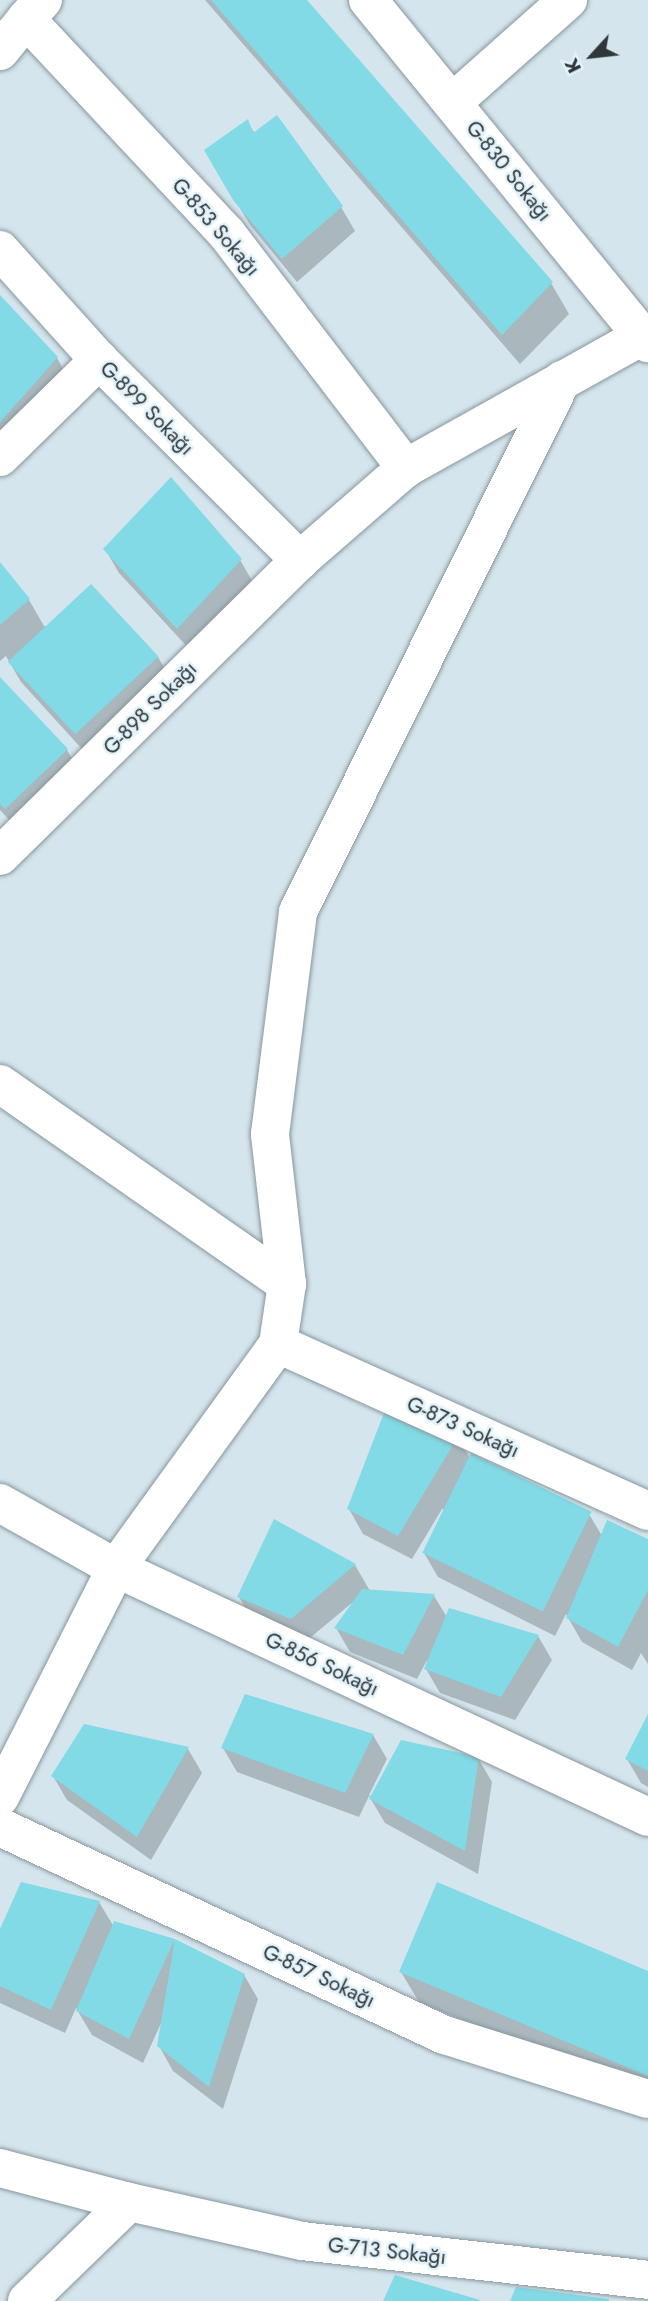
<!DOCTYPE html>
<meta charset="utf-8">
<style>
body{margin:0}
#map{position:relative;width:648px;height:2301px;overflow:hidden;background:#d5e5ed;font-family:Jost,sans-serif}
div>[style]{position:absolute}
.shadow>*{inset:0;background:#0003}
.building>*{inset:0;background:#81dae5;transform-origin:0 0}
.roads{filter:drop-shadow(0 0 2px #88969d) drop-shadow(0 0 2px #88969d)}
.minor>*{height:38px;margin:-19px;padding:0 19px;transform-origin:19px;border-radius:19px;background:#fff}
span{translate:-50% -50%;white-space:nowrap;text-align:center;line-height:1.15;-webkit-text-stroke:5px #e2f2fa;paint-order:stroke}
.street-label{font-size:21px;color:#303639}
.north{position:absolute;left:557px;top:21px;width:70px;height:70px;-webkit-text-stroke:5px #e2f2fa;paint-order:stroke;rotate:243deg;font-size:19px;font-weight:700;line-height:28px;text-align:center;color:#303639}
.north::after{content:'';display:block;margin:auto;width:24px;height:32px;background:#303639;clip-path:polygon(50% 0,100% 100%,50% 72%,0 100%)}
</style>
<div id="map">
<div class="shadow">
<div style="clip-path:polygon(205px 0,305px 0,551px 283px,569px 314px,520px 364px)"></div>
<div style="clip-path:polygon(247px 121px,255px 134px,341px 207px,355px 231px,297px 282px,250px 225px,206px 151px)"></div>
<div style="clip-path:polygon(0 297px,57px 358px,71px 383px,0 454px)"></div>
<div style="clip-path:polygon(105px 549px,240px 560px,254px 584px,192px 652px,119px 573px)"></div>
<div style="clip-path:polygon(0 565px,29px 600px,44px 626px,158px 657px,172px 681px,92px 760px,21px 682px,6px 656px,0 661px)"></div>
<div style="clip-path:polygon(0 680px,67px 750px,81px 774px,20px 832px,0 810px)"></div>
<div style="clip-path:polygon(457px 1437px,470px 1458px,589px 1514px,602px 1536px,648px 1541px,648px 1664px,641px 1653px,632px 1670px,582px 1642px,566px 1614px,555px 1636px,438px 1577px,424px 1553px,444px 1510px,442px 1509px,412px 1559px,363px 1534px,349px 1509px)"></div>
<div style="clip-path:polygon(275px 1521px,355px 1565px,370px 1591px,434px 1596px,447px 1617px,538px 1636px,552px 1660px,515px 1720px,440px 1693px,426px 1669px,427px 1660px,417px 1679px,350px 1652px,336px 1628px,353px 1602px,305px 1642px,253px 1621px,239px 1597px)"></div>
<div style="clip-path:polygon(648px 1718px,648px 1787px,641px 1783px,627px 1759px)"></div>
<div style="clip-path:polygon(373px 1735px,387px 1759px,369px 1795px,372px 1797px,478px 1758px,492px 1782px,478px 1874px,385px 1823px,369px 1796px,359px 1817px,237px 1772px,223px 1748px)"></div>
<div style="clip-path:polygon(188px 1749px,202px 1773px,151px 1860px,67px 1800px,53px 1776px)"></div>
<div style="clip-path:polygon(99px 1902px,114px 1927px,115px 1924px,174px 1941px,244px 1975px,258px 1999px,223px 2109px,173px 2071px,159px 2046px,162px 2021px,143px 2063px,92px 2035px,76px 2008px,65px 2033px,0 2003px,0 1933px)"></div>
<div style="clip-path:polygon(401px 1972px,648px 1973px,648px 2099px,419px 2002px)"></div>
</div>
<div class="building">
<div style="clip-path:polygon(211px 0,307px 0,553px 282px,502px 335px)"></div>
<div style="clip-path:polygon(277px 115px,343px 206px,282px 259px,233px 200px,204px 150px,248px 119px,253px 133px)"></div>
<div style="clip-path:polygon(0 295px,58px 357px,0 422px)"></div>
<div style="clip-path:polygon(171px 477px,242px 559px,177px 629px,103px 549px)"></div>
<div style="clip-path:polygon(0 562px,30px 599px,0 625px)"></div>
<div style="left:91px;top:584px;width:99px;height:114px;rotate:47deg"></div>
<div style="clip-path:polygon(0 677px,68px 749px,5px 809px,0 804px)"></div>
<div style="clip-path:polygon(387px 1405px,459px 1435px,398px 1536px,347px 1509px)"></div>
<div style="left:471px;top:1453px;width:134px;height:111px;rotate:26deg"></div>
<div style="clip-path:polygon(274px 1519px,356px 1564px,291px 1619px,237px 1597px)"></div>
<div style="clip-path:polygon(607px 1520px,648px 1539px,648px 1590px,618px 1647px,566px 1618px)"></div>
<div style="clip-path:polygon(362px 1589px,435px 1594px,403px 1655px,334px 1628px)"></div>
<div style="clip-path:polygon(449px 1608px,539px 1635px,501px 1697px,424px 1669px)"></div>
<div style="clip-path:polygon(245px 1694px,374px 1734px,345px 1793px,221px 1748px)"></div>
<div style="clip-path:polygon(648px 1714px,648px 1771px,625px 1759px)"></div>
<div style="clip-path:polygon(84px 1724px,189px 1747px,137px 1837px,51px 1776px)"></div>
<div style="clip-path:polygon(401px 1740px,479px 1757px,465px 1851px,369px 1799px)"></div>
<div style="clip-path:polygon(21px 1882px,100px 1901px,51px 2010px,0 1986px,0 1929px)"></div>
<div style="clip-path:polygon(437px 1882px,648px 1971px,648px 2076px,399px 1972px)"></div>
<div style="clip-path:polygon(114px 1921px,175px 1939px,245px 1974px,209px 2087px,157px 2046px,175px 1939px,129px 2039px,76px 2011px)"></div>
<div style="clip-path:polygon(395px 2275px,480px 2300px,480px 2301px,383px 2301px)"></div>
<div style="clip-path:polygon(516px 2287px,609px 2299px,609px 2301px,510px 2301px)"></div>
</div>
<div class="roads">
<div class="minor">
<div style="left:43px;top:0;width:25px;rotate:132deg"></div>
<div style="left:26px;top:19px;width:294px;rotate:46.9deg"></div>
<div style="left:227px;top:234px;width:295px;rotate:52.6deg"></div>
<div style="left:368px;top:0;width:443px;rotate:50.8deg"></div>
<div style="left:0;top:51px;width:41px;rotate:-50.9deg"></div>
<div style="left:453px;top:102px;width:154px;rotate:-41.6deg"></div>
<div style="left:0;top:250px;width:148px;rotate:48deg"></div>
<div style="left:99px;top:360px;width:284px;rotate:44.9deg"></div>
<div style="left:0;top:457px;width:139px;rotate:-44.4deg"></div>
<div style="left:0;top:856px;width:421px;rotate:-44.6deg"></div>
<div style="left:300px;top:560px;width:140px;rotate:-41deg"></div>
<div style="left:406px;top:468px;width:277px;rotate:-29.2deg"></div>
<div style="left:0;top:1084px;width:350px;rotate:34.9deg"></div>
<div style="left:278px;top:1344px;width:406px;rotate:24.3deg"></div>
<div style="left:0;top:1503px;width:133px;rotate:29.3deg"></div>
<div style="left:116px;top:1568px;width:587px;rotate:25.08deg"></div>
<div style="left:0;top:1797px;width:257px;rotate:-63.1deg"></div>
<div style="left:116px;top:1568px;width:276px;rotate:-54.1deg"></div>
<div style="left:278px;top:1344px;width:61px;rotate:-81.5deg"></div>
<div style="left:287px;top:1284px;width:151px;rotate:-96.5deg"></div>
<div style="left:270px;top:1134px;width:224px;rotate:-82.8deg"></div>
<div style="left:298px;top:912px;width:594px;rotate:-63.61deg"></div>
<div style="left:0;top:1827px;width:491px;rotate:25.1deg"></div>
<div style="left:445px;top:2035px;width:213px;rotate:17.5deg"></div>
<div style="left:0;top:2168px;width:133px;rotate:14.8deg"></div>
<div style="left:27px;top:2301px;width:142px;rotate:-44.1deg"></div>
<div style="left:129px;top:2202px;width:177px;rotate:12.7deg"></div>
<div style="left:302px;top:2241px;width:348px;rotate:6.4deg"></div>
</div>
</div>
<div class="street-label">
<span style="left:509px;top:171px;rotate:51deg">G-830 Sokağı</span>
<span style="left:216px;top:227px;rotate:49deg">G-853 Sokağı</span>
<span style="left:147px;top:408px;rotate:45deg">G-899 Sokağı</span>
<span style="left:150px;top:708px;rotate:-45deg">G-898 Sokağı</span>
<span style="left:463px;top:1427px;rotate:24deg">G-873 Sokağı</span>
<span style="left:322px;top:1664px;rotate:25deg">G-856 Sokağı</span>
<span style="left:319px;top:1976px;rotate:25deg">G-857 Sokağı</span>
<span style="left:387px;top:2251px;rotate:6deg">G-713 Sokağı</span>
</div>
<div class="north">K</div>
</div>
